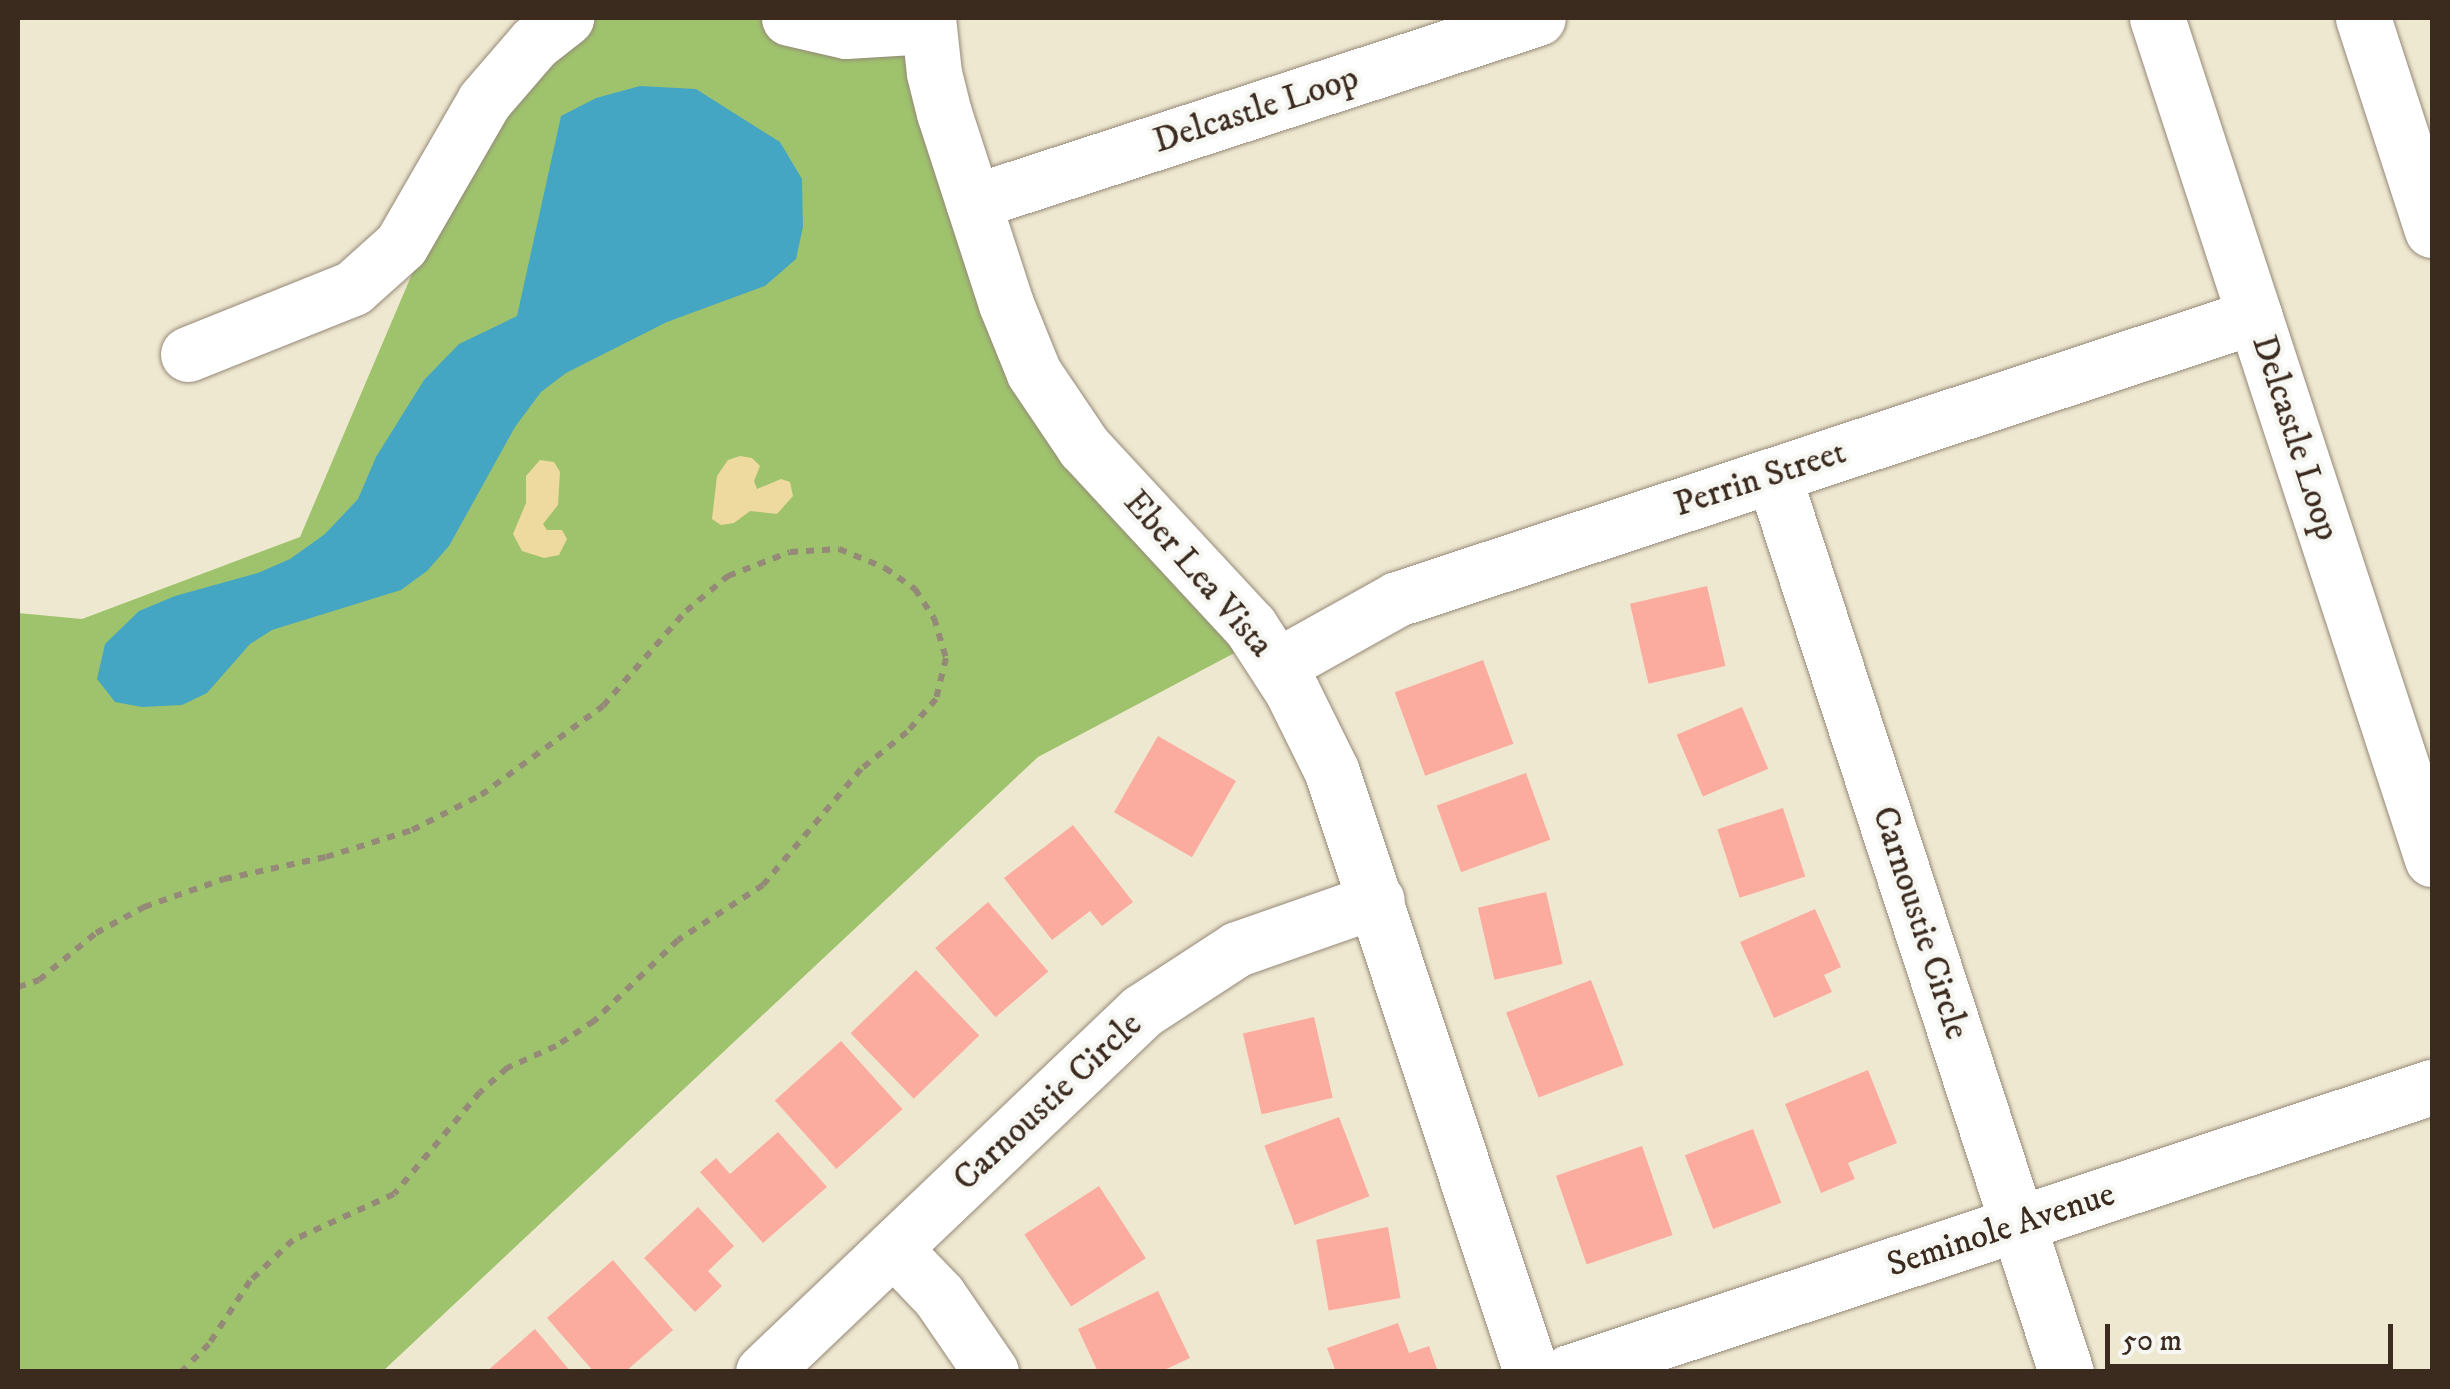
<!DOCTYPE html>
<style>
body{margin:0}
#map{position:relative;width:2450px;height:1389px;overflow:hidden;background:#efe8d1;font-family:"IM FELL DW Pica",serif}
div>[style]{position:absolute}
.green>*{inset:0;background:#9fc36d}
.sand>*{inset:0;background:#eeda9e}
.water>*{inset:0;background:#45a6c4}
.building>*{inset:0;background:#fbac9f;transform-origin:0 0}
.path>*{height:6px;margin-top:-3px;transform-origin:0;background:repeating-linear-gradient(90deg,#958978 0 8px,transparent 0 16px)}
.roads{filter:drop-shadow(0 0 2px #958978) drop-shadow(0 0 2px #958978)}
.minor>*{height:55px;margin:-27.5px;padding:0 27.5px;transform-origin:27.5px;border-radius:27.5px;background:#fff}
span{translate:-50% -50%;white-space:nowrap;text-align:center;line-height:1.15;-webkit-text-stroke:9px #f6f6f2;paint-order:stroke}
.street-label{font-size:35px;color:#3b2a1e}
.frame{position:absolute;inset:0;border:20px solid #3b2a1e;pointer-events:none}
.scale{position:absolute;left:2105px;top:1324px;width:288px;height:45px;box-sizing:border-box;border:5px solid #3b2a1e;border-top:0;padding-left:12px;font-size:30px;line-height:35px;white-space:nowrap;color:#3b2a1e;-webkit-text-stroke:8px #f6f6f2;paint-order:stroke}
</style>
<div id="map">
<div class="green">
<div style="clip-path:polygon(521px 18px,905px 18px,1035px 413px,1242px 649px,1038px 757px,383px 1371px,18px 1372px,18px 613px,82px 619px,300px 537px)"></div>
</div>
<div class="sand">
<div style="clip-path:polygon(740px 456px,752px 458px,760px 466px,754px 481px,757px 489px,781px 479px,790px 482px,793px 496px,777px 514px,750px 511px,734px 523px,721px 525px,712px 519px,717px 476px,728px 460px)"></div>
<div style="clip-path:polygon(540px 460px,554px 462px,560px 472px,558px 505px,543px 524px,547px 530px,562px 530px,567px 539px,559px 555px,544px 558px,522px 551px,513px 534px,526px 503px,526px 476px)"></div>
</div>
<div class="water">
<div style="clip-path:polygon(640px 86px,696px 89px,780px 142px,802px 179px,803px 227px,796px 259px,765px 286px,667px 322px,566px 373px,541px 392px,515px 427px,449px 546px,427px 571px,401px 590px,272px 630px,250px 644px,207px 693px,182px 705px,142px 707px,115px 702px,97px 679px,105px 644px,139px 611px,175px 596px,258px 573px,290px 559px,325px 534px,358px 499px,376px 457px,424px 380px,459px 344px,517px 316px,561px 116px,596px 98px)"></div>
</div>
<div class="building">
<div style="left:1707px;top:586px;width:82px;height:79px;rotate:77deg"></div>
<div style="left:1483px;top:660px;width:89px;height:94px;rotate:70deg"></div>
<div style="left:1742px;top:707px;width:67px;height:71px;rotate:67deg"></div>
<div style="left:1158px;top:736px;width:90px;height:88px;rotate:30deg"></div>
<div style="left:1526px;top:773px;width:71px;height:95px;rotate:70deg"></div>
<div style="left:1783px;top:808px;width:72px;height:69px;rotate:72deg"></div>
<div style="clip-path:polygon(1073px 825px,1133px 902px,1102px 926px,1090px 911px,1052px 940px,1004px 878px)"></div>
<div style="left:1546px;top:892px;width:74px;height:70px;rotate:77deg"></div>
<div style="left:988px;top:902px;width:92px;height:70px;rotate:49deg"></div>
<div style="clip-path:polygon(1815px 909px,1841px 967px,1824px 975px,1832px 992px,1774px 1018px,1740px 942px)"></div>
<div style="left:916px;top:970px;width:91px;height:91px;rotate:46deg"></div>
<div style="left:1591px;top:980px;width:91px;height:91px;rotate:69deg"></div>
<div style="left:1314px;top:1017px;width:83px;height:73px;rotate:77deg"></div>
<div style="left:841px;top:1041px;width:92px;height:89px;rotate:48deg"></div>
<div style="clip-path:polygon(1868px 1070px,1897px 1143px,1848px 1163px,1855px 1179px,1821px 1193px,1785px 1104px)"></div>
<div style="left:1339px;top:1117px;width:85px;height:80px;rotate:69deg"></div>
<div style="left:1753px;top:1129px;width:79px;height:73px;rotate:69deg"></div>
<div style="clip-path:polygon(778px 1132px,827px 1187px,763px 1243px,700px 1172px,716px 1158px,730px 1174px)"></div>
<div style="left:1642px;top:1146px;width:94px;height:91px;rotate:71deg"></div>
<div style="left:1099px;top:1186px;width:86px;height:89px;rotate:57deg"></div>
<div style="clip-path:polygon(698px 1207px,734px 1246px,708px 1271px,722px 1286px,695px 1312px,644px 1258px)"></div>
<div style="left:1388px;top:1227px;width:72px;height:73px;rotate:80deg"></div>
<div style="clip-path:polygon(613px 1260px,673px 1330px,625px 1372px,594px 1372px,547px 1318px)"></div>
<div style="clip-path:polygon(1158px 1291px,1190px 1358px,1160px 1372px,1098px 1372px,1078px 1329px)"></div>
<div style="clip-path:polygon(1398px 1323px,1409px 1353px,1429px 1346px,1438px 1372px,1336px 1372px,1327px 1348px)"></div>
<div style="clip-path:polygon(535px 1329px,571px 1372px,486px 1372px)"></div>
</div>
<div class="path">
<div style="left:18px;top:987px;width:22px;rotate:-18deg"></div>
<div style="left:39px;top:980px;width:74px;rotate:-39.5deg"></div>
<div style="left:96px;top:933px;width:55px;rotate:-28.4deg"></div>
<div style="left:144px;top:907px;width:85px;rotate:-19.3deg"></div>
<div style="left:224px;top:879px;width:104px;rotate:-12.2deg"></div>
<div style="left:326px;top:857px;width:90px;rotate:-17.4deg"></div>
<div style="left:412px;top:830px;width:77px;rotate:-26.9deg"></div>
<div style="left:481px;top:795px;width:151px;rotate:-36.1deg"></div>
<div style="left:603px;top:706px;width:126px;rotate:-48.9deg"></div>
<div style="left:686px;top:611px;width:55px;rotate:-39.8deg"></div>
<div style="left:728px;top:576px;width:66px;rotate:-21.2deg"></div>
<div style="left:790px;top:552px;width:49px;rotate:-3.5deg"></div>
<div style="left:839px;top:549px;width:50px;rotate:22.4deg"></div>
<div style="left:885px;top:568px;width:37px;rotate:35deg"></div>
<div style="left:915px;top:589px;width:35px;rotate:57deg"></div>
<div style="left:934px;top:618px;width:42px;rotate:73.3deg"></div>
<div style="left:946px;top:658px;width:42px;rotate:103.7deg"></div>
<div style="left:936px;top:699px;width:44px;rotate:131.3deg"></div>
<div style="left:907px;top:732px;width:59px;rotate:141.2deg"></div>
<div style="left:861px;top:769px;width:152px;rotate:130.2deg"></div>
<div style="left:763px;top:885px;width:101px;rotate:147.1deg"></div>
<div style="left:678px;top:940px;width:117px;rotate:136deg"></div>
<div style="left:594px;top:1021px;width:45px;rotate:146.7deg"></div>
<div style="left:556px;top:1046px;width:54px;rotate:155.8deg"></div>
<div style="left:507px;top:1068px;width:36px;rotate:138deg"></div>
<div style="left:480px;top:1092px;width:133px;rotate:130.1deg"></div>
<div style="left:394px;top:1194px;width:111px;rotate:155.5deg"></div>
<div style="left:293px;top:1240px;width:59px;rotate:136.4deg"></div>
<div style="left:250px;top:1281px;width:75px;rotate:123.1deg"></div>
<div style="left:209px;top:1344px;width:40px;rotate:135deg"></div>
</div>
<div class="roads">
<div class="minor">
<div style="left:789px;top:18px;width:58px;rotate:12.8deg"></div>
<div style="left:846px;top:31px;width:82px;rotate:-3.5deg"></div>
<div style="left:928px;top:18px;width:55px;rotate:83.8deg"></div>
<div style="left:934px;top:73px;width:41px;rotate:76deg"></div>
<div style="left:944px;top:113px;width:201px;rotate:72deg"></div>
<div style="left:1006px;top:304px;width:74px;rotate:67.9deg"></div>
<div style="left:1034px;top:373px;width:89px;rotate:56deg"></div>
<div style="left:1084px;top:447px;width:244px;rotate:47.2deg"></div>
<div style="left:1250px;top:626px;width:77px;rotate:57.1deg"></div>
<div style="left:1292px;top:691px;width:90px;rotate:63.7deg"></div>
<div style="left:1332px;top:772px;width:632px;rotate:71.65deg"></div>
<div style="left:2157px;top:18px;width:885px;rotate:71.89deg"></div>
<div style="left:2363px;top:18px;width:223px;rotate:72deg"></div>
<div style="left:973px;top:202px;width:594px;rotate:-18.04deg"></div>
<div style="left:188px;top:354px;width:178px;rotate:-21.8deg"></div>
<div style="left:353px;top:288px;width:64px;rotate:-41.9deg"></div>
<div style="left:401px;top:245px;width:166px;rotate:-60deg"></div>
<div style="left:484px;top:101px;width:77px;rotate:-49.2deg"></div>
<div style="left:534px;top:43px;width:41px;rotate:-38deg"></div>
<div style="left:1773px;top:475px;width:944px;rotate:71.91deg"></div>
<div style="left:1277px;top:666px;width:137px;rotate:-29.2deg"></div>
<div style="left:1397px;top:599px;width:903px;rotate:-18.25deg"></div>
<div style="left:893px;top:1248px;width:66px;rotate:46.2deg"></div>
<div style="left:939px;top:1296px;width:92px;rotate:55.6deg"></div>
<div style="left:763px;top:1372px;width:523px;rotate:-43.61deg"></div>
<div style="left:1142px;top:1011px;width:113px;rotate:-33.1deg"></div>
<div style="left:1237px;top:949px;width:148px;rotate:-19.3deg"></div>
<div style="left:1569px;top:1372px;width:909px;rotate:-18.28deg"></div>
</div>
</div>
<div class="street-label">
<span style="left:1256px;top:110px;rotate:-18deg">Delcastle Loop</span>
<span style="left:2295px;top:438px;rotate:72deg">Delcastle Loop</span>
<span style="left:1760px;top:479px;rotate:-18deg">Perrin Street</span>
<span style="left:1198px;top:574px;rotate:49deg">Eber Lea Vista</span>
<span style="left:1920px;top:923px;rotate:72deg">Carnoustie Circle</span>
<span style="left:1048px;top:1102px;rotate:-43deg">Carnoustie Circle</span>
<span style="left:2001px;top:1230px;rotate:-18deg">Seminole Avenue</span>
</div>
<div class="frame"></div>
<div class="scale">50 m</div>
</div>
